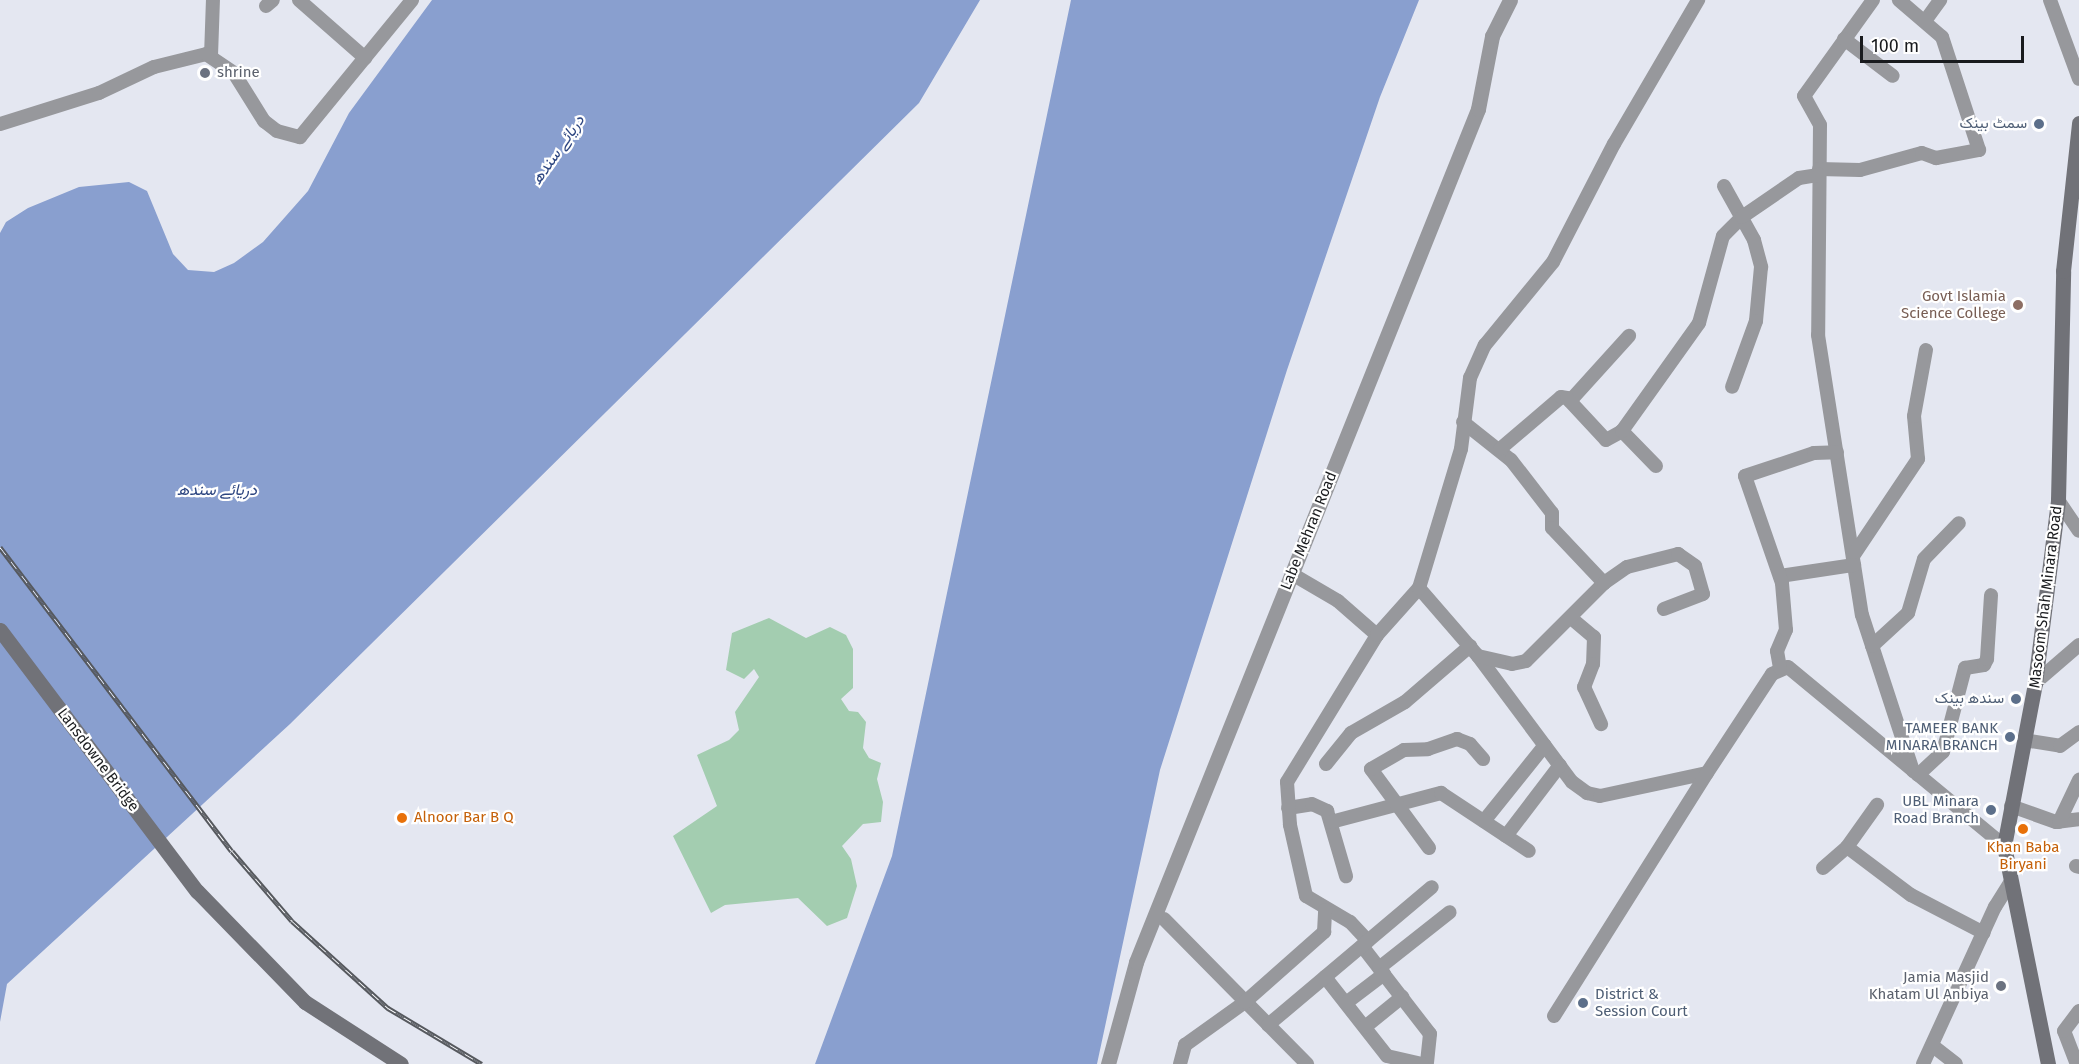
<!DOCTYPE html>
<meta charset="utf-8">
<style>
body{margin:0}
#map{position:relative;width:2079px;height:1064px;overflow:hidden;background:#e4e7f1;font-family:"Fira Sans",Vazirmatn,sans-serif}
div>[style]{position:absolute}
.green>*{inset:0;background:#a3cdb0}
.water>*{inset:0;background:#899fcf}
.minor>*{height:14px;margin:-7px;padding:0 7px;transform-origin:7px;border-radius:7px;background:#97989c}
.tertiary>*{height:15px;margin:-7.5px;padding:0 7.5px;transform-origin:7.5px;border-radius:7.5px;background:#97989c}
.secondary>*{height:15px;margin:-7.5px;padding:0 7.5px;transform-origin:7.5px;border-radius:7.5px;background:#717278}
.rail>*{height:5px;margin-top:-2.5px;transform-origin:0;background:repeating-linear-gradient(90deg,#fff 0 9px,#56595e 0 18px);box-sizing:border-box;border-block:2px solid #56595e}
.dots>*{width:16px;height:16px;translate:-50% -50%;box-sizing:border-box;border:3px solid #fff;border-radius:50%}
span{translate:-50% -50%;white-space:nowrap;text-align:center;line-height:1.15;-webkit-text-stroke:4.5px #fff;paint-order:stroke}
.worship-label{font-size:15px;color:#5b616d}
.left{translate:0 -50%;text-align:left}
.right{translate:-100% -50%;text-align:right}
.service-label{font-size:15px;color:#4e5e75}
.education-label{font-size:15px;color:#785e54}
.street-label{font-size:15px;color:#191b1e}
.food-label{font-size:15px;color:#c56008}
.water-label{font-size:16px;color:#2c4580;font-style:italic}
.scale{position:absolute;left:1860px;top:36px;width:164px;height:27px;box-sizing:border-box;border:3px solid #191b1e;border-top:0;padding-left:8px;font-size:18px;line-height:21px;white-space:nowrap;color:#191b1e;-webkit-text-stroke:4px #fff;paint-order:stroke}
</style>
<div id="map">
<div class="green">
<div style="clip-path:polygon(769px 618px,806px 638px,830px 627px,846px 635px,853px 649px,853px 688px,841px 699px,849px 711px,858px 712px,866px 722px,863px 748px,869px 758px,881px 763px,877px 779px,883px 802px,881px 822px,863px 824px,842px 846px,851px 859px,857px 886px,847px 918px,827px 926px,798px 898px,725px 905px,711px 913px,673px 836px,717px 806px,697px 755px,729px 740px,739px 730px,735px 712px,759px 677px,754px 669px,744px 679px,726px 670px,732px 633px)"></div>
</div>
<div class="water">
<div style="clip-path:polygon(432px 0,980px 0,919px 103px,290px 724px,7px 984px,0 1022px,0 233px,6px 222px,28px 208px,79px 187px,129px 182px,147px 191px,173px 254px,188px 270px,214px 272px,234px 263px,263px 242px,308px 191px,349px 113px)"></div>
<div style="clip-path:polygon(1071px 0,1419px 0,1380px 97px,1287px 370px,1160px 770px,1097px 1064px,815px 1064px,892px 856px)"></div>
</div>
<div class="minor">
<div style="left:299px;top:0;width:88px;rotate:41.3deg"></div>
<div style="left:1873px;top:0;width:118px;rotate:125.7deg"></div>
<div style="left:1804px;top:96px;width:33px;rotate:61deg"></div>
<div style="left:1820px;top:125px;width:210px;rotate:90.5deg"></div>
<div style="left:1818px;top:335px;width:283px;rotate:81.1deg"></div>
<div style="left:1862px;top:615px;width:164px;rotate:71.9deg"></div>
<div style="left:2050px;top:0;width:84px;rotate:69.8deg"></div>
<div style="left:266px;top:6px;width:9px;rotate:-41deg"></div>
<div style="left:1925px;top:21px;width:26px;rotate:-54deg"></div>
<div style="left:1844px;top:39px;width:61px;rotate:37.1deg"></div>
<div style="left:211px;top:56px;width:56px;rotate:-88deg"></div>
<div style="left:0;top:124px;width:104px;rotate:-17.4deg"></div>
<div style="left:99px;top:93px;width:61px;rotate:-25.3deg"></div>
<div style="left:154px;top:67px;width:54px;rotate:-14deg"></div>
<div style="left:206px;top:54px;width:34px;rotate:34deg"></div>
<div style="left:234px;top:73px;width:57px;rotate:58deg"></div>
<div style="left:264px;top:121px;width:16px;rotate:38deg"></div>
<div style="left:277px;top:131px;width:24px;rotate:15deg"></div>
<div style="left:300px;top:137px;width:177px;rotate:-50.7deg"></div>
<div style="left:1819px;top:169px;width:41px;rotate:1.4deg"></div>
<div style="left:1860px;top:170px;width:64px;rotate:-15.3deg"></div>
<div style="left:1922px;top:153px;width:15px;rotate:20deg"></div>
<div style="left:1936px;top:158px;width:44px;rotate:-10.5deg"></div>
<div style="left:1979px;top:150px;width:119px;rotate:-108.1deg"></div>
<div style="left:1942px;top:37px;width:57px;rotate:-139.3deg"></div>
<div style="left:1724px;top:186px;width:62px;rotate:60.9deg"></div>
<div style="left:1754px;top:240px;width:28px;rotate:75deg"></div>
<div style="left:1761px;top:267px;width:54px;rotate:95.3deg"></div>
<div style="left:1756px;top:321px;width:70px;rotate:110deg"></div>
<div style="left:1570px;top:401px;width:88px;rotate:-47.8deg"></div>
<div style="left:1463px;top:422px;width:61px;rotate:38.4deg"></div>
<div style="left:1511px;top:460px;width:67px;rotate:52.3deg"></div>
<div style="left:1552px;top:513px;width:15px;rotate:90deg"></div>
<div style="left:1552px;top:528px;width:76px;rotate:46.6deg"></div>
<div style="left:1500px;top:449px;width:80px;rotate:-40.4deg"></div>
<div style="left:1561px;top:397px;width:6px;rotate:9deg"></div>
<div style="left:1567px;top:398px;width:57px;rotate:47.1deg"></div>
<div style="left:1606px;top:440px;width:18px;rotate:-29deg"></div>
<div style="left:1656px;top:466px;width:49px;rotate:-134.2deg"></div>
<div style="left:1622px;top:431px;width:133px;rotate:-54.5deg"></div>
<div style="left:1699px;top:323px;width:90px;rotate:-74.6deg"></div>
<div style="left:1723px;top:236px;width:27px;rotate:-45deg"></div>
<div style="left:1742px;top:217px;width:69px;rotate:-34.4deg"></div>
<div style="left:1799px;top:178px;width:20px;rotate:-9deg"></div>
<div style="left:2058px;top:500px;width:37px;rotate:56deg"></div>
<div style="left:1853px;top:556px;width:117px;rotate:-56.2deg"></div>
<div style="left:1918px;top:459px;width:43px;rotate:-95.3deg"></div>
<div style="left:1914px;top:416px;width:67px;rotate:-79.7deg"></div>
<div style="left:1292px;top:574px;width:53px;rotate:30.4deg"></div>
<div style="left:1338px;top:601px;width:52px;rotate:41.1deg"></div>
<div style="left:1780px;top:576px;width:75px;rotate:-8.5deg"></div>
<div style="left:1419px;top:588px;width:90px;rotate:49.1deg"></div>
<div style="left:1478px;top:656px;width:157px;rotate:53.3deg"></div>
<div style="left:1572px;top:782px;width:19px;rotate:36deg"></div>
<div style="left:1587px;top:793px;width:13px;rotate:13deg"></div>
<div style="left:1600px;top:796px;width:109px;rotate:-12.1deg"></div>
<div style="left:1707px;top:773px;width:118px;rotate:-56.7deg"></div>
<div style="left:1772px;top:674px;width:17px;rotate:-24deg"></div>
<div style="left:1788px;top:667px;width:281px;rotate:39.6deg"></div>
<div style="left:1571px;top:618px;width:30px;rotate:40deg"></div>
<div style="left:1594px;top:637px;width:27px;rotate:92deg"></div>
<div style="left:1593px;top:664px;width:25px;rotate:111deg"></div>
<div style="left:1584px;top:687px;width:41px;rotate:65.3deg"></div>
<div style="left:1872px;top:646px;width:49px;rotate:-42.5deg"></div>
<div style="left:1908px;top:613px;width:56px;rotate:-73.5deg"></div>
<div style="left:1924px;top:559px;width:50px;rotate:-45.8deg"></div>
<div style="left:1478px;top:656px;width:35px;rotate:13deg"></div>
<div style="left:1512px;top:664px;width:14px;rotate:-12deg"></div>
<div style="left:1526px;top:661px;width:110px;rotate:-45deg"></div>
<div style="left:1604px;top:583px;width:28px;rotate:-35deg"></div>
<div style="left:1627px;top:567px;width:53px;rotate:-14.3deg"></div>
<div style="left:1678px;top:554px;width:21px;rotate:35deg"></div>
<div style="left:1695px;top:566px;width:29px;rotate:74deg"></div>
<div style="left:1703px;top:594px;width:42px;rotate:159deg"></div>
<div style="left:1780px;top:668px;width:17px;rotate:-100deg"></div>
<div style="left:1777px;top:651px;width:23px;rotate:-67deg"></div>
<div style="left:1786px;top:630px;width:47px;rotate:-94.9deg"></div>
<div style="left:1782px;top:583px;width:113px;rotate:-109.1deg"></div>
<div style="left:1745px;top:476px;width:73px;rotate:-18.4deg"></div>
<div style="left:1814px;top:453px;width:23px;rotate:-2deg"></div>
<div style="left:2035px;top:683px;width:58px;rotate:-40.8deg"></div>
<div style="left:2024px;top:740px;width:36px;rotate:9deg"></div>
<div style="left:2060px;top:746px;width:24px;rotate:-36deg"></div>
<div style="left:1326px;top:764px;width:40px;rotate:-51deg"></div>
<div style="left:1351px;top:733px;width:62px;rotate:-29.9deg"></div>
<div style="left:1405px;top:702px;width:86px;rotate:-40.7deg"></div>
<div style="left:1918px;top:775px;width:34px;rotate:-43deg"></div>
<div style="left:1943px;top:752px;width:87px;rotate:-75.3deg"></div>
<div style="left:1965px;top:668px;width:19px;rotate:-9deg"></div>
<div style="left:1984px;top:665px;width:7px;rotate:-63deg"></div>
<div style="left:1987px;top:659px;width:64px;rotate:-86.4deg"></div>
<div style="left:2011px;top:806px;width:48px;rotate:19.6deg"></div>
<div style="left:2056px;top:822px;width:23px;rotate:-7deg"></div>
<div style="left:1288px;top:808px;width:24px;rotate:-9deg"></div>
<div style="left:1312px;top:804px;width:17px;rotate:25deg"></div>
<div style="left:1327px;top:811px;width:68px;rotate:73.7deg"></div>
<div style="left:1484px;top:821px;width:97px;rotate:-51.2deg"></div>
<div style="left:1331px;top:822px;width:114px;rotate:-14.8deg"></div>
<div style="left:1441px;top:793px;width:105px;rotate:33.4deg"></div>
<div style="left:2059px;top:822px;width:47px;rotate:-64.5deg"></div>
<div style="left:1506px;top:836px;width:89px;rotate:-52.7deg"></div>
<div style="left:1847px;top:847px;width:80px;rotate:36.9deg"></div>
<div style="left:1911px;top:895px;width:82px;rotate:27.5deg"></div>
<div style="left:1429px;top:848px;width:98px;rotate:-126.3deg"></div>
<div style="left:1371px;top:769px;width:38px;rotate:-30deg"></div>
<div style="left:1404px;top:750px;width:24px;rotate:-2deg"></div>
<div style="left:1428px;top:749px;width:31px;rotate:-19deg"></div>
<div style="left:1457px;top:739px;width:14px;rotate:21deg"></div>
<div style="left:1470px;top:744px;width:20px;rotate:49deg"></div>
<div style="left:2076px;top:866px;width:3px;rotate:18deg"></div>
<div style="left:1823px;top:868px;width:32px;rotate:-41deg"></div>
<div style="left:1847px;top:847px;width:52px;rotate:-54.5deg"></div>
<div style="left:1164px;top:919px;width:204px;rotate:45.4deg"></div>
<div style="left:1368px;top:941px;width:26px;rotate:-133deg"></div>
<div style="left:1350px;top:922px;width:51px;rotate:-149.4deg"></div>
<div style="left:1306px;top:896px;width:73px;rotate:-102.7deg"></div>
<div style="left:1290px;top:825px;width:43px;rotate:-94deg"></div>
<div style="left:1287px;top:782px;width:172px;rotate:-58.5deg"></div>
<div style="left:1377px;top:635px;width:63px;rotate:-48.2deg"></div>
<div style="left:1419px;top:588px;width:145px;rotate:-73.2deg"></div>
<div style="left:1461px;top:449px;width:72px;rotate:-82.8deg"></div>
<div style="left:1470px;top:378px;width:36px;rotate:-66deg"></div>
<div style="left:1485px;top:345px;width:107px;rotate:-50.7deg"></div>
<div style="left:1553px;top:262px;width:133px;rotate:-62.7deg"></div>
<div style="left:1614px;top:144px;width:167px;rotate:-59.7deg"></div>
<div style="left:1362px;top:946px;width:111px;rotate:52.3deg"></div>
<div style="left:1430px;top:1034px;width:30px;rotate:96deg"></div>
<div style="left:1379px;top:968px;width:90px;rotate:-38.3deg"></div>
<div style="left:1325px;top:977px;width:100px;rotate:51.9deg"></div>
<div style="left:1387px;top:1056px;width:36px;rotate:13deg"></div>
<div style="left:1346px;top:1003px;width:48px;rotate:-37.3deg"></div>
<div style="left:1554px;top:1016px;width:287px;rotate:-57.8deg"></div>
<div style="left:1268px;top:1025px;width:214px;rotate:-40.1deg"></div>
<div style="left:1365px;top:1027px;width:48px;rotate:-39deg"></div>
<div style="left:1933px;top:1046px;width:29px;rotate:38deg"></div>
<div style="left:2076px;top:1062px;width:33px;rotate:-111deg"></div>
<div style="left:2064px;top:1031px;width:25px;rotate:-53deg"></div>
<div style="left:1180px;top:1064px;width:20px;rotate:-75deg"></div>
<div style="left:1185px;top:1045px;width:74px;rotate:-35.6deg"></div>
<div style="left:1245px;top:1002px;width:106px;rotate:-41.5deg"></div>
<div style="left:1324px;top:932px;width:22px;rotate:-87deg"></div>
<div style="left:1923px;top:1064px;width:173px;rotate:-65.4deg"></div>
<div style="left:1995px;top:907px;width:28px;rotate:-58deg"></div>
</div>
<div class="tertiary">
<div style="left:1108px;top:1064px;width:106px;rotate:-74.6deg"></div>
<div style="left:1136px;top:962px;width:919px;rotate:-68.15deg"></div>
<div style="left:1478px;top:109px;width:74px;rotate:-79.1deg"></div>
<div style="left:1492px;top:36px;width:40px;rotate:-63.4deg"></div>
</div>
<div class="secondary">
<div style="left:0;top:630px;width:327px;rotate:53deg"></div>
<div style="left:197px;top:891px;width:155px;rotate:45.8deg"></div>
<div style="left:305px;top:1002px;width:114px;rotate:32.9deg"></div>
<div style="left:2048px;top:1064px;width:222px;rotate:-101.4deg"></div>
<div style="left:2004px;top:846px;width:166px;rotate:-79.2deg"></div>
<div style="left:2035px;top:683px;width:184px;rotate:-82.8deg"></div>
<div style="left:2058px;top:500px;width:229px;rotate:-88.7deg"></div>
<div style="left:2063px;top:271px;width:149px;rotate:-83.8deg"></div>
</div>
<div class="rail">
<div style="left:0;top:547px;width:382px;rotate:52.7deg"></div>
<div style="left:232px;top:851px;width:92px;rotate:49.4deg"></div>
<div style="left:292px;top:921px;width:130px;rotate:42.2deg"></div>
<div style="left:388px;top:1008px;width:109px;rotate:30.8deg"></div>
</div>
<div class="dots">
<div style="left:205px;top:73px;background:#6b7280"></div>
<div style="left:2039px;top:124px;background:#5c6f8a"></div>
<div style="left:2018px;top:305px;background:#8d6e63"></div>
<div style="left:2016px;top:699px;background:#5c6f8a"></div>
<div style="left:2010px;top:737px;background:#5c6f8a"></div>
<div style="left:1991px;top:810px;background:#5c6f8a"></div>
<div style="left:402px;top:818px;background:#e8710a"></div>
<div style="left:2023px;top:829px;background:#e8710a"></div>
<div style="left:2001px;top:986px;background:#6b7280"></div>
<div style="left:1583px;top:1003px;background:#5c6f8a"></div>
</div>
<div class="worship-label">
<span class="left" style="left:217px;top:73px">shrine</span>
<span class="right" style="left:1989px;top:986px">Jamia Masjid<br>Khatam Ul Anbiya</span>
</div>
<div class="service-label">
<span class="right" style="left:2027px;top:124px">سمٹ بینک</span>
<span class="right" style="left:2004px;top:699px">سندھ بینک</span>
<span class="right" style="left:1998px;top:737px">TAMEER BANK<br>MINARA BRANCH</span>
<span class="right" style="left:1979px;top:810px">UBL Minara<br>Road Branch</span>
<span class="left" style="left:1595px;top:1003px">District &amp;<br>Session Court</span>
</div>
<div class="education-label">
<span class="right" style="left:2006px;top:305px">Govt Islamia<br>Science College</span>
</div>
<div class="street-label">
<span style="left:1309px;top:531px;rotate:-68deg">Labe Mehran Road</span>
<span style="left:2046px;top:597px;rotate:-83deg">Masoom Shah Minara Road</span>
<span style="left:98px;top:760px;rotate:53deg">Lansdowne Bridge</span>
</div>
<div class="food-label">
<span class="left" style="left:414px;top:818px">Alnoor Bar B Q</span>
<span style="left:2023px;top:856px">Khan Baba<br>Biryani</span>
</div>
<div class="water-label">
<span style="left:558px;top:150px;rotate:-55deg">دریائے سندھ</span>
<span style="left:217px;top:490px">دریائے سندھ</span>
</div>
<div class="scale">100 m</div>
</div>
